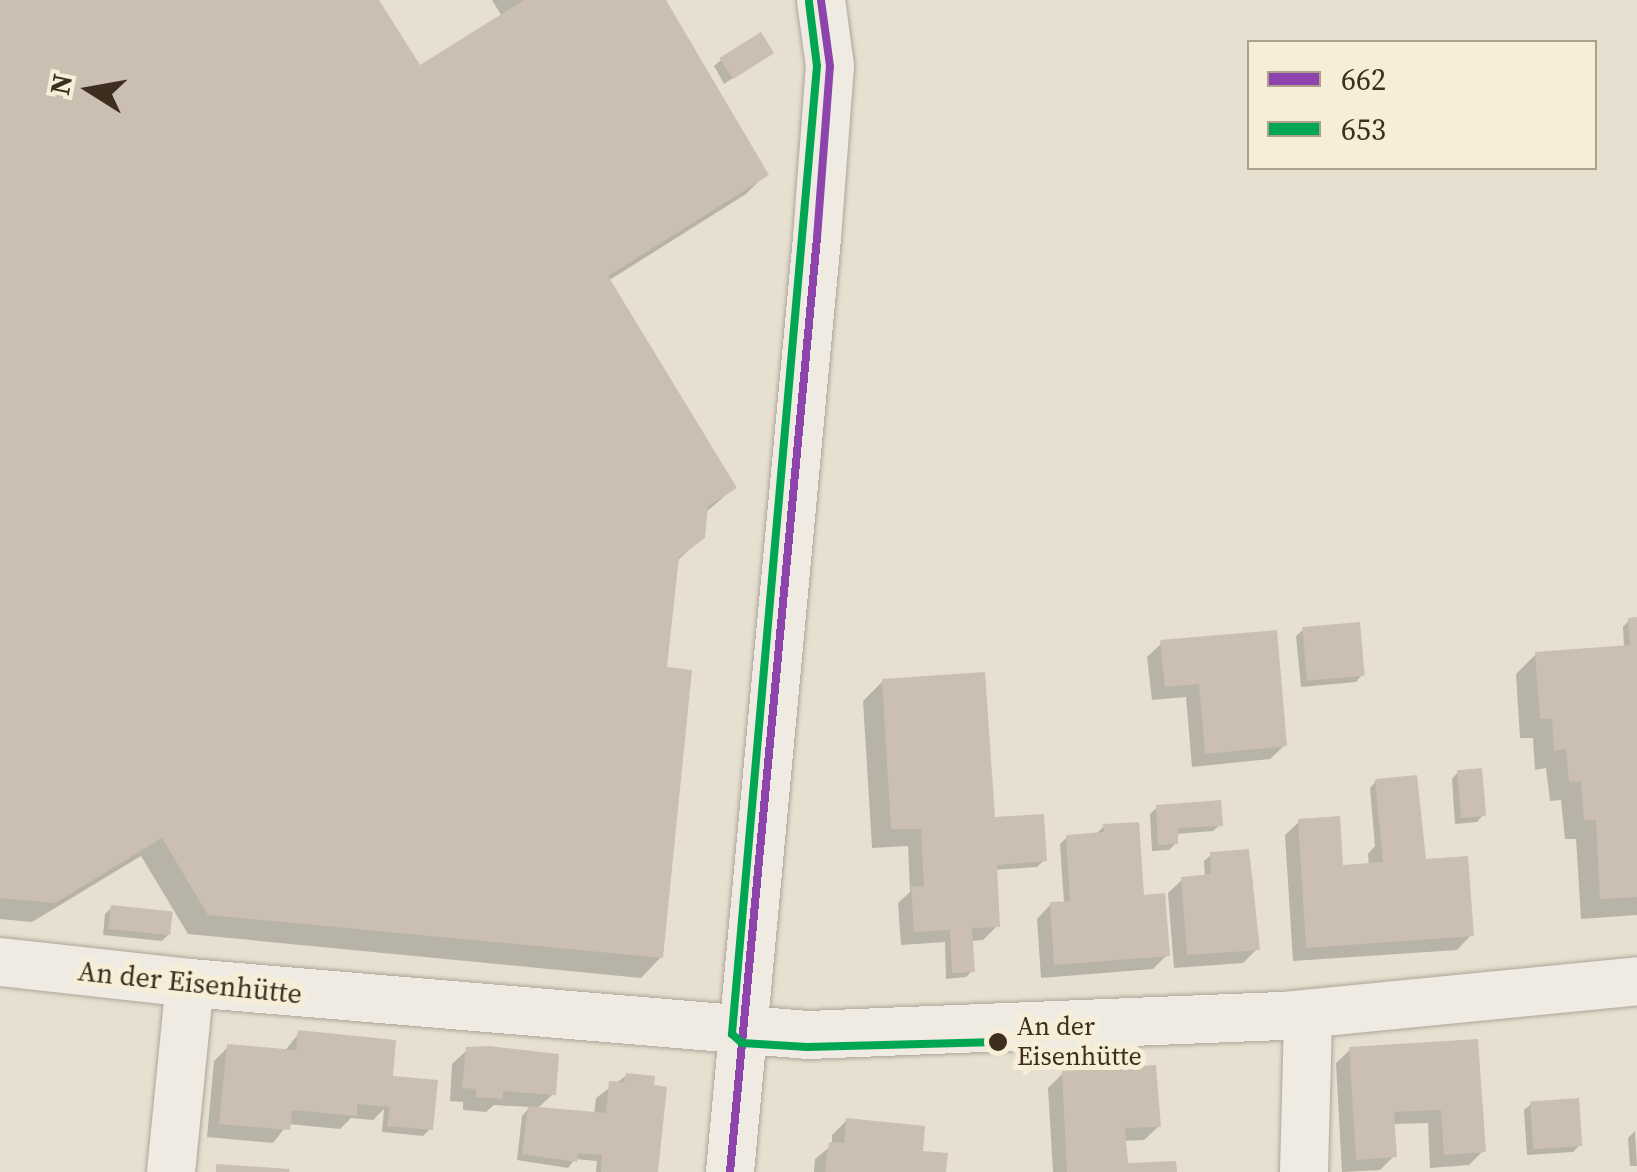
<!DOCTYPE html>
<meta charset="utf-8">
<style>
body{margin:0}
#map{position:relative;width:1637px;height:1172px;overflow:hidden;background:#e7e0d1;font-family:"Source Serif 4",serif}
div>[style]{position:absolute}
.shadow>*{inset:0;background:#0003}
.building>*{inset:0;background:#cbbfb2;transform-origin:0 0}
.roads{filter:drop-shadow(0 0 2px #ada599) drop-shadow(0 0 2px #ada599)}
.minor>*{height:48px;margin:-24px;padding:0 24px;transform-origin:24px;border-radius:24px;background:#efebe3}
.bus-1>*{height:8px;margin:-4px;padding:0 4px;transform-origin:4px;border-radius:4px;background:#8e44ad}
.bus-2>*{height:8px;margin:-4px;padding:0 4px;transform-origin:4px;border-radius:4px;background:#00a651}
.dots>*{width:28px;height:28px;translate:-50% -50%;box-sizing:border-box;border:5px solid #f7eed8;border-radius:50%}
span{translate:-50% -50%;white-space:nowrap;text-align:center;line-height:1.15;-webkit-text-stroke:10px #f7eed8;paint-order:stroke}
.bus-label{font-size:26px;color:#3d2e20}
.left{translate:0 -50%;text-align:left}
.street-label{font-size:28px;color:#3d2e20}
.legend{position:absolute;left:1247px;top:40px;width:350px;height:130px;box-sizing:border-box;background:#f7eed8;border:2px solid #ada18e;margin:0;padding:12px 18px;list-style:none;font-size:30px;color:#3d2e20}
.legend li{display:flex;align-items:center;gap:20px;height:50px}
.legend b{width:50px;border:2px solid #ada18e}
.north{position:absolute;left:40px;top:40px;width:100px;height:100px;-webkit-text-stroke:8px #f7eed8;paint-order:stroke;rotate:281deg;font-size:28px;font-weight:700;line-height:40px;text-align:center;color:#3d2e20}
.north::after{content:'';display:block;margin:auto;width:35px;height:45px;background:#3d2e20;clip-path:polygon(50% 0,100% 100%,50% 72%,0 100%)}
</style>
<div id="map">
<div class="shadow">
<div style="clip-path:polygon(0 0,376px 0,407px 74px,503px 18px,492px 0,662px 0,766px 174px,746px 194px,608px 281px,734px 488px,705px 513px,703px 537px,676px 562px,664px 669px,661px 957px,641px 978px,188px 934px,141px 856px,32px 922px,0 919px)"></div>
<div style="clip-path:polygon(771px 52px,724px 84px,714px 66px,721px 60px)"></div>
<div style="clip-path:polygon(1629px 620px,1637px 620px,1637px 915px,1581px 919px,1576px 839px,1565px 839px,1561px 800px,1550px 801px,1546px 768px,1535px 770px,1533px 738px,1520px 738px,1516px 674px,1536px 654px,1624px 648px,1623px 627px)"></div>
<div style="clip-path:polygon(1303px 630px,1362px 675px,1356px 682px,1301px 687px,1296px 636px)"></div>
<div style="clip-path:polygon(1162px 643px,1285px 745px,1270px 759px,1192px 767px,1186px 697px,1152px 700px,1147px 657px)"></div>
<div style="clip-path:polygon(883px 681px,992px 824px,1044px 860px,1037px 867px,994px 870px,997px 926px,983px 940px,970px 941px,972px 971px,966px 977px,946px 979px,945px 942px,901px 945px,898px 903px,910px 892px,908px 846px,872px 848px,863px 701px)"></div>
<div style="clip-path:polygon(1458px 772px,1483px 815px,1477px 822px,1455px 824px,1452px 779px)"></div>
<div style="clip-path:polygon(1376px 781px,1471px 935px,1457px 950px,1293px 961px,1285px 835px,1300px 821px,1341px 868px,1369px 866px,1368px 854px,1375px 846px,1370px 788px)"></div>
<div style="clip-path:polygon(1157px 807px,1220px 825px,1213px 831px,1175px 834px,1176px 843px,1169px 850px,1152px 851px,1150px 814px)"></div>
<div style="clip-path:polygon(1104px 826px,1167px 955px,1153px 969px,1041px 978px,1037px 919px,1051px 904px,1064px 903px,1060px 844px,1067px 837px,1097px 833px)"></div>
<div style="clip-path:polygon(1211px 855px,1243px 875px,1252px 875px,1257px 949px,1243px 963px,1174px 968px,1168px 893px,1183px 879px,1205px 878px,1204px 861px)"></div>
<div style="clip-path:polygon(112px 907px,169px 934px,162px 941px,103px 935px,105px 914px)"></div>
<div style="clip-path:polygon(299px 1033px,390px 1083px,430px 1129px,423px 1136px,382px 1132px,384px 1109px,373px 1120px,351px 1118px,340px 1129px,288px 1124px,273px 1143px,207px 1137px,214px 1061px,228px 1047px,284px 1052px)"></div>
<div style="clip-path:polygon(1476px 1042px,1483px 1151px,1469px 1165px,1430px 1168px,1428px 1123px,1393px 1124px,1394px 1156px,1380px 1170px,1342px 1172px,1336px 1063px,1351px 1049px)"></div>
<div style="clip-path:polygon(467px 1050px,553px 1094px,537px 1109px,594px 1115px,596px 1098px,627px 1075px,656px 1172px,596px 1172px,597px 1161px,575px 1159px,568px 1168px,517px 1160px,522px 1116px,530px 1107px,494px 1105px,486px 1112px,463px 1110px,463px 1102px,450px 1101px,452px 1064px)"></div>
<div style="clip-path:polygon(1063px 1073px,1159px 1126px,1144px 1140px,1123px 1141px,1125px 1169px,1175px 1172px,1053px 1172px,1048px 1088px)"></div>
<div style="clip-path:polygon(1531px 1104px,1580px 1145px,1573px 1152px,1527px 1155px,1524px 1110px)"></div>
<div style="clip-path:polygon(846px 1121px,921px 1153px,944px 1172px,814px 1172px,815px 1159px,832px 1145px,832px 1135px)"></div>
<div style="clip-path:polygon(1635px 1131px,1637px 1166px,1630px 1166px,1628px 1138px)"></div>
</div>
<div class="building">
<div style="clip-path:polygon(0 0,379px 0,420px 65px,524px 0,666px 0,769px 175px,608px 276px,737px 488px,708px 506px,705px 538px,679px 557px,667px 667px,692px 670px,663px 958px,208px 915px,162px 838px,55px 903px,0 898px)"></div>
<div style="left:761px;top:32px;width:25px;height:49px;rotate:58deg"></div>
<div style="clip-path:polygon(1637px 617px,1637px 897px,1600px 899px,1596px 820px,1584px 820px,1581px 781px,1569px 782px,1566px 749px,1554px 751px,1552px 719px,1540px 719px,1535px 652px,1630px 645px,1628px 618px)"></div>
<div style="left:1360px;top:622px;width:54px;height:58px;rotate:85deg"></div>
<div style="clip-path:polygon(1277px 630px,1287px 746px,1205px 754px,1199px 684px,1165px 687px,1160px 640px)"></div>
<div style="clip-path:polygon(985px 672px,995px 817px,1044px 814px,1047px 861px,997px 865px,1000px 927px,972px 928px,975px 972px,952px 973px,950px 930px,914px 932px,911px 887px,924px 886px,921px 829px,891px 829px,882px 679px)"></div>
<div style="left:1482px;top:768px;width:48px;height:25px;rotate:85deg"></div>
<div style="clip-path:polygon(1417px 775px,1426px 859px,1468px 856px,1474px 936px,1306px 948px,1298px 819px,1340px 816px,1343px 865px,1383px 862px,1375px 779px)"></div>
<div style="clip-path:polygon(1221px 800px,1223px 826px,1178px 828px,1178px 844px,1158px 845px,1156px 805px)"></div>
<div style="clip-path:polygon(1139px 822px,1144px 895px,1165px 893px,1170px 956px,1054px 965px,1050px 902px,1070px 901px,1066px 835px,1104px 832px,1103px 824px)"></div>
<div style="clip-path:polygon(1249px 849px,1260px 950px,1187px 955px,1181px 877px,1211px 874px,1210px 852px)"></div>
<div style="left:111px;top:905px;width:62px;height:24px;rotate:6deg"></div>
<div style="clip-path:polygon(298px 1030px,396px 1040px,393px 1076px,438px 1080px,433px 1130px,387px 1126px,390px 1107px,357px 1104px,357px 1116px,292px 1110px,290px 1130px,219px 1124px,227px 1044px,296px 1050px)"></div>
<div style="clip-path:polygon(1478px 1039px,1486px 1152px,1444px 1155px,1441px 1110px,1394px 1112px,1397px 1157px,1356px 1160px,1349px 1047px)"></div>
<div style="clip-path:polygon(489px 1046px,559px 1054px,556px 1095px,503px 1091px,503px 1099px,476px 1097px,476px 1089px,462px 1088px,466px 1047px)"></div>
<div style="clip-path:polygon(1156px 1065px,1161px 1127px,1125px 1128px,1128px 1163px,1176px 1161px,1177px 1172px,1067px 1172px,1062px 1071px)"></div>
<div style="clip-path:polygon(626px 1073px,655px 1076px,654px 1085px,667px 1087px,658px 1172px,601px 1172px,602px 1155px,578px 1153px,577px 1162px,522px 1154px,528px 1106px,606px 1113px,609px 1081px,624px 1082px)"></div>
<div style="left:1579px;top:1098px;width:48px;height:49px;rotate:86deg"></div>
<div style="clip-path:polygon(846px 1118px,925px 1126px,923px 1151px,948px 1153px,946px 1172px,825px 1172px,829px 1142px,844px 1143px)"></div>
<div style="clip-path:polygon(216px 1164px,290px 1169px,289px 1172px,216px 1172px)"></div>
</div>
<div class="roads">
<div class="minor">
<div style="left:0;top:962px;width:191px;rotate:6.3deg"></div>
<div style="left:190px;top:983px;width:620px;rotate:4.81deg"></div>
<div style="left:808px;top:1035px;width:475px;rotate:-2.3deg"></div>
<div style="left:1283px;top:1016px;width:356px;rotate:-5.6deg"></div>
<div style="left:171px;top:1172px;width:190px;rotate:-84.3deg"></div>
<div style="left:730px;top:1172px;width:938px;rotate:-84.68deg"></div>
<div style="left:817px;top:238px;width:172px;rotate:-85.7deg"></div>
<div style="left:830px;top:66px;width:67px;rotate:-97.8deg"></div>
<div style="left:1304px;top:1172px;width:158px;rotate:-88.5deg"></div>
</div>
</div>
<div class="bus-1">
<div style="left:730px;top:1172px;width:938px;rotate:-84.68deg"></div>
<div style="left:817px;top:238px;width:172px;rotate:-85.7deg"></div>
<div style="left:830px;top:66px;width:67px;rotate:-97.8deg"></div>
</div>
<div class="bus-2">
<div style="left:809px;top:2px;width:64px;rotate:82.9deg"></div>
<div style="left:817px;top:66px;width:972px;rotate:95.02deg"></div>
<div style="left:732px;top:1034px;width:13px;rotate:42deg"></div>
<div style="left:742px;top:1043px;width:65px;rotate:3.5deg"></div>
<div style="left:807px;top:1047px;width:191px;rotate:-1.5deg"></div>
</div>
<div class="dots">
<div style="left:998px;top:1042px;background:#3d2e20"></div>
</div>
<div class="bus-label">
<span class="left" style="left:1017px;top:1042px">An der<br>Eisenhütte</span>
</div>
<div class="street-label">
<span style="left:190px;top:982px;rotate:6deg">An der Eisenhütte</span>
</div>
<ul class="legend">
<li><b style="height:12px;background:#8e44ad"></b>662</li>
<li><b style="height:12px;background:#00a651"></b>653</li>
</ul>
<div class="north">N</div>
</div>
